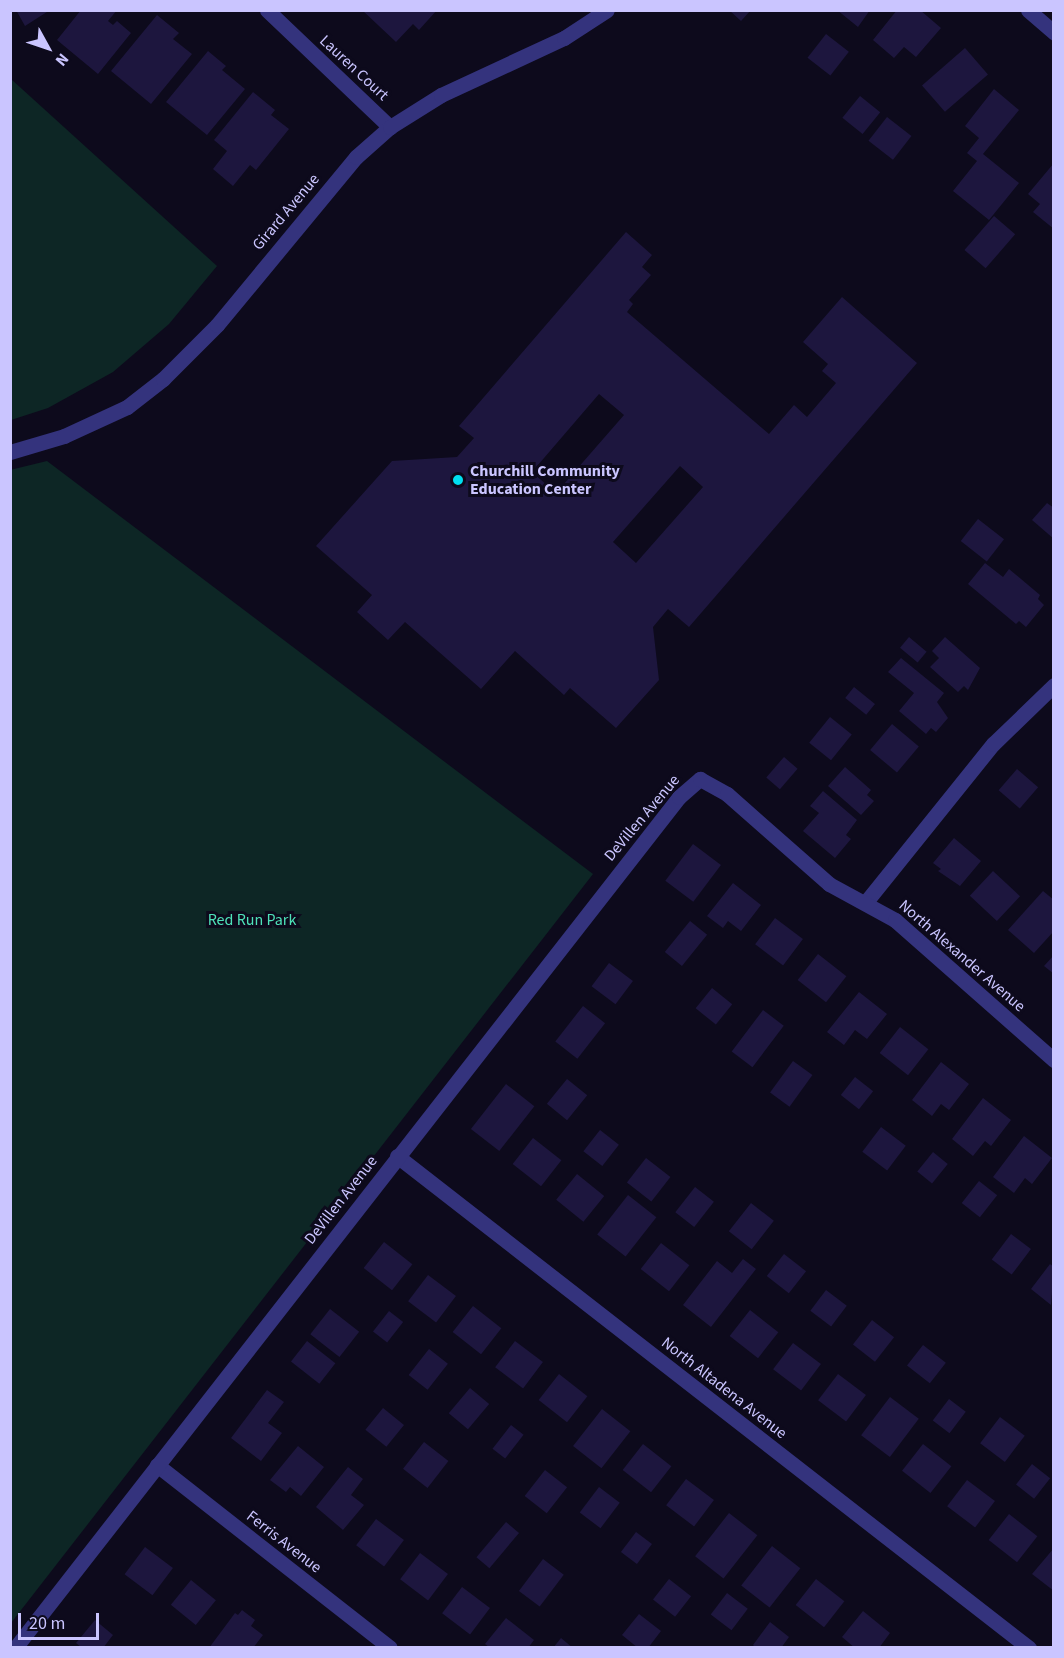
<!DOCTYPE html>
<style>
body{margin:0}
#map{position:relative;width:1064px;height:1658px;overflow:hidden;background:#0d0a1c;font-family:"Source Sans 3",sans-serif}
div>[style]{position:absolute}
.green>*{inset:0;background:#0d2625}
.building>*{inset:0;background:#1d163e;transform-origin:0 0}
.street>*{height:15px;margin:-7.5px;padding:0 7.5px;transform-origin:7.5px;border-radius:7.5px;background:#34337d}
.dots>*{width:16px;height:16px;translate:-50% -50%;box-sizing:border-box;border:3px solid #0d0a1c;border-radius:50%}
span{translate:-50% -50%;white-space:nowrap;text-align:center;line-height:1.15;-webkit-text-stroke:6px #0d0a1c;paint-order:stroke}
.street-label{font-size:16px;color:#cac5ff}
.poi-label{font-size:16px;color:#cac5ff;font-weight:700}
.left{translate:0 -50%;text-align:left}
.park-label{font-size:16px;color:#4ee2b9}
.frame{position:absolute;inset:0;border:12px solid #cac5ff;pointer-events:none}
.north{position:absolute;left:18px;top:18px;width:60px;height:60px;-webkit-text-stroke:4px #0d0a1c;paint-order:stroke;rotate:130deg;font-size:16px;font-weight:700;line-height:24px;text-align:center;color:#cac5ff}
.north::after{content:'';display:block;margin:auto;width:21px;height:27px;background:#cac5ff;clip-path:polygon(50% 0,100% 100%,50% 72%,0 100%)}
.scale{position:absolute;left:18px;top:1613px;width:81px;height:27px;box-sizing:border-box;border:3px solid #cac5ff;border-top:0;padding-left:8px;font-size:18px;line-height:21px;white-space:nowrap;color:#cac5ff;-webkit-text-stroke:4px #0d0a1c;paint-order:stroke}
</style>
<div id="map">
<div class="green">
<div style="clip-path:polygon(11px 79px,217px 266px,169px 324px,113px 372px,48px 408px,11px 420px)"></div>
<div style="clip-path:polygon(47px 461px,593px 874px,11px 1623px,10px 470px)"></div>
</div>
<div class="building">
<div style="clip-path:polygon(16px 10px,50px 10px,25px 26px)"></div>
<div style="clip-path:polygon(81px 10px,117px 10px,108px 21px,113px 25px,117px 21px,131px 33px,98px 74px,57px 40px)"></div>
<div style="clip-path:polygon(362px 10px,437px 10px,419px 30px,413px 24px,396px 42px)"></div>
<div style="clip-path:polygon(729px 10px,751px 10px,741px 21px)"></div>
<div style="clip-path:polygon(837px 10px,870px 10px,858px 27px)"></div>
<div style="clip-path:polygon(897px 10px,920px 10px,941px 28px,916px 57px,904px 47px,894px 58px,873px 40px)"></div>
<div style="clip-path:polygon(157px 15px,179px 33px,173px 39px,192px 54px,151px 104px,111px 71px)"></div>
<div style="left:826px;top:34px;width:29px;height:30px;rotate:38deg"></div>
<div style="left:965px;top:48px;width:35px;height:57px;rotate:49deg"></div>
<div style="clip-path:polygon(208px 51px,226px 66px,222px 70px,245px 89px,207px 135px,166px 102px)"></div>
<div style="clip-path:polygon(994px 89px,1019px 110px,983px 154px,1019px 183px,989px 220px,953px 191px,977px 161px,967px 153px,979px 138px,965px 126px)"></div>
<div style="clip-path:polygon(253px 92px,275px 110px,271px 115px,289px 129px,256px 170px,250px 165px,233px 186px,213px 169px,227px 151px,214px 140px)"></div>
<div style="left:860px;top:96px;width:26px;height:28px;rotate:39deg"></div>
<div style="left:887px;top:117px;width:31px;height:30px;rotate:38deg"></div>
<div style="clip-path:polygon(1054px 163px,1054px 229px,1033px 212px,1040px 204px,1028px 194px)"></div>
<div style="left:994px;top:216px;width:28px;height:45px;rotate:41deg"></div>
<div style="clip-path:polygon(evenodd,626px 232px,652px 255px,642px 267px,651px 275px,629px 300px,633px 304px,627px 312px,769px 434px,794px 405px,807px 417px,836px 383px,822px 371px,828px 364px,803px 342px,842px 297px,917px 363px,689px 627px,668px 609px,653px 627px,659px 680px,616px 728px,570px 688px,564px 695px,515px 651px,481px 689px,405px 622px,388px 640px,357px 612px,372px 595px,316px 546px,392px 461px,457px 457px,474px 438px,459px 426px,626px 232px,599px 394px,624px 415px,556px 493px,532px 472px,599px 394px,626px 232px,680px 466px,703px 487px,636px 563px,613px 542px,680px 466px)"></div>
<div style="clip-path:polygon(1047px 503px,1054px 508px,1054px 539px,1032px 520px)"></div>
<div style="left:978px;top:519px;width:33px;height:28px;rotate:38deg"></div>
<div style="clip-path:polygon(985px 563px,1003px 577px,1009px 569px,1040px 595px,1038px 599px,1044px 605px,1026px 627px,1019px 621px,1016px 624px,968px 584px)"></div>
<div style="left:909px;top:637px;width:23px;height:14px;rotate:40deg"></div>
<div style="clip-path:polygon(945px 637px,980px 668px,968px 690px,964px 686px,958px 692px,930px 667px,939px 658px,932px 651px)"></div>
<div style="clip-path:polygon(901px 658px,944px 693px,937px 702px,948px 718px,936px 732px,931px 728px,926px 734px,899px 711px,914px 693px,888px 672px)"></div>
<div style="left:854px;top:687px;width:27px;height:14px;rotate:39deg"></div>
<div style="left:830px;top:717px;width:28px;height:33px;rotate:39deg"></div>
<div style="left:892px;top:724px;width:35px;height:34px;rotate:40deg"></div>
<div style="left:784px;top:757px;width:18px;height:27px;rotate:41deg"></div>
<div style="clip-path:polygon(845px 767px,871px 790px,867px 795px,874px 801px,861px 815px,828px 786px)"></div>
<div style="left:1017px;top:769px;width:28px;height:28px;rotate:41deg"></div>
<div style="clip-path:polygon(823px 791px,857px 820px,846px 835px,851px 839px,835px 858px,803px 831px,819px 813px,810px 806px)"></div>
<div style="clip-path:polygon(954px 838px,981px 861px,960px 886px,938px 871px,941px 869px,933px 863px)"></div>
<div style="left:693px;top:844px;width:35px;height:46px;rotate:37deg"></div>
<div style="left:993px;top:871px;width:37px;height:34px;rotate:43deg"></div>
<div style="clip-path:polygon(733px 883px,761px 905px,741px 931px,728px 921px,723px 928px,707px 916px)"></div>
<div style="clip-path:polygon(1043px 891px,1054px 900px,1054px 931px,1034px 953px,1008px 930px)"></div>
<div style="left:775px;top:918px;width:35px;height:33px;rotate:37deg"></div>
<div style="left:690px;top:921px;width:22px;height:40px;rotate:39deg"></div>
<div style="left:818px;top:954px;width:36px;height:33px;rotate:38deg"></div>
<div style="clip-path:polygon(1054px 955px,1054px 974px,1044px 966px)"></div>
<div style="left:609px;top:963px;width:30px;height:29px;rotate:37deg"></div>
<div style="left:712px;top:988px;width:26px;height:26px;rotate:39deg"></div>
<div style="clip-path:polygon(859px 992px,887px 1014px,867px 1039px,855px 1030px,844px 1045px,827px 1032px)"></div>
<div style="left:583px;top:1006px;width:28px;height:45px;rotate:38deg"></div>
<div style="left:763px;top:1010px;width:26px;height:52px;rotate:37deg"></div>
<div style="left:900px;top:1027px;width:36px;height:33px;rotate:38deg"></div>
<div style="left:793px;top:1061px;width:24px;height:39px;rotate:36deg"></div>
<div style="clip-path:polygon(941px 1062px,969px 1084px,949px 1110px,941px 1104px,932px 1116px,912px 1100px)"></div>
<div style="left:855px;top:1077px;width:23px;height:23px;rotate:38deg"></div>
<div style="left:567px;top:1079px;width:26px;height:32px;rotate:39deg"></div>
<div style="left:506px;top:1084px;width:36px;height:57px;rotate:38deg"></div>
<div style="clip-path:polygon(983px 1098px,1011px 1120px,991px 1146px,985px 1141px,973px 1156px,952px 1139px)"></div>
<div style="left:881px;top:1127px;width:31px;height:31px;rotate:37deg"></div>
<div style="left:600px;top:1130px;width:24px;height:27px;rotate:38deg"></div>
<div style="clip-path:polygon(1024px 1136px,1052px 1158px,1032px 1184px,1025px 1178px,1014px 1193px,993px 1177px)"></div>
<div style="left:533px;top:1138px;width:36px;height:33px;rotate:38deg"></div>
<div style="left:933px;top:1152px;width:19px;height:25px;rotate:39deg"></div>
<div style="left:646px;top:1158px;width:31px;height:31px;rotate:38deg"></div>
<div style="left:577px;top:1174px;width:35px;height:33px;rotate:39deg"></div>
<div style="left:979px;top:1181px;width:23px;height:28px;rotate:38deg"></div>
<div style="left:695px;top:1187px;width:24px;height:32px;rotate:38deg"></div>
<div style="left:628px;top:1195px;width:36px;height:50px;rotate:38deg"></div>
<div style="left:751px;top:1203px;width:29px;height:36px;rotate:38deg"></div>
<div style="left:1011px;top:1234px;width:25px;height:32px;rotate:37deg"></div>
<div style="left:384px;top:1242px;width:36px;height:33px;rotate:38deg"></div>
<div style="left:661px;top:1243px;width:36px;height:33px;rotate:38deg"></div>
<div style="left:784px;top:1254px;width:28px;height:28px;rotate:38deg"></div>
<div style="clip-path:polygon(743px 1259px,756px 1269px,711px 1327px,683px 1305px,717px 1261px,732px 1273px)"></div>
<div style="clip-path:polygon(1050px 1264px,1054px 1267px,1051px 1305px,1031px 1289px)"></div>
<div style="left:428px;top:1275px;width:35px;height:33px;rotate:37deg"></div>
<div style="left:826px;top:1290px;width:26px;height:26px;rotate:37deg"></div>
<div style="left:473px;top:1306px;width:36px;height:33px;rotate:38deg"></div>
<div style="left:330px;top:1309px;width:37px;height:32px;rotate:38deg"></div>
<div style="left:750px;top:1310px;width:36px;height:33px;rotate:38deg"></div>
<div style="left:389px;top:1311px;width:18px;height:26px;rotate:38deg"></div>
<div style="left:872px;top:1320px;width:28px;height:31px;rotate:38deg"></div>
<div style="left:307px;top:1341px;width:36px;height:26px;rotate:38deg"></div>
<div style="left:515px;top:1341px;width:35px;height:33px;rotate:37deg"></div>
<div style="left:793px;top:1343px;width:35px;height:33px;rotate:37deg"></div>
<div style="left:923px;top:1345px;width:29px;height:26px;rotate:38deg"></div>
<div style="left:429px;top:1349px;width:24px;height:33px;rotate:38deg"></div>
<div style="left:559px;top:1374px;width:36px;height:33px;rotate:38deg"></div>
<div style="left:838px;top:1374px;width:35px;height:33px;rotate:37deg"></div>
<div style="left:470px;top:1388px;width:25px;height:33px;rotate:40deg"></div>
<div style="clip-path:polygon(267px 1390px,284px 1402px,268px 1423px,282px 1433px,261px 1461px,231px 1438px)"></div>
<div style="left:890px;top:1397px;width:36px;height:48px;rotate:37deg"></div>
<div style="left:949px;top:1399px;width:21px;height:27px;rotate:37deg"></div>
<div style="left:383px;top:1408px;width:27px;height:28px;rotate:39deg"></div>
<div style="left:602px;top:1409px;width:36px;height:47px;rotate:38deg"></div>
<div style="left:1000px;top:1417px;width:31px;height:33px;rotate:37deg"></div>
<div style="left:511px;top:1425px;width:16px;height:30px;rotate:38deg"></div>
<div style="left:424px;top:1442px;width:31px;height:34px;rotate:38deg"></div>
<div style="left:643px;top:1444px;width:36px;height:33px;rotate:38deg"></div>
<div style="left:923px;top:1444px;width:36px;height:34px;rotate:38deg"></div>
<div style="clip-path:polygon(298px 1446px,324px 1467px,301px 1496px,290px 1487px,286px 1492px,270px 1480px)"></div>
<div style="left:1032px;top:1464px;width:23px;height:26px;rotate:38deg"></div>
<div style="clip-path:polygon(348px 1467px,363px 1479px,351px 1495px,364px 1505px,343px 1530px,316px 1507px)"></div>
<div style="left:545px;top:1470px;width:28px;height:33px;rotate:38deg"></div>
<div style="left:686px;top:1479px;width:35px;height:33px;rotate:37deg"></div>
<div style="left:967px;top:1480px;width:35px;height:33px;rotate:37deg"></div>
<div style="left:599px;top:1487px;width:26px;height:32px;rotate:37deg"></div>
<div style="left:729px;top:1513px;width:36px;height:55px;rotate:38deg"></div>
<div style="left:1009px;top:1514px;width:36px;height:33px;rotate:38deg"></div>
<div style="left:376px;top:1519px;width:35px;height:33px;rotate:37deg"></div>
<div style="left:506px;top:1522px;width:17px;height:46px;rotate:40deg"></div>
<div style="left:636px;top:1532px;width:20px;height:25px;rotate:37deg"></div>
<div style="left:772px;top:1546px;width:36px;height:50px;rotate:38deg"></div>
<div style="left:145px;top:1547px;width:35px;height:34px;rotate:37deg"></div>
<div style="clip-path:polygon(1054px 1548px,1054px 1591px,1032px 1574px)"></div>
<div style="left:420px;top:1553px;width:35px;height:33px;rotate:37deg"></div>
<div style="left:543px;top:1559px;width:26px;height:40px;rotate:37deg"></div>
<div style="left:669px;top:1579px;width:28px;height:26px;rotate:38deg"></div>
<div style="left:816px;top:1579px;width:36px;height:33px;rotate:38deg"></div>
<div style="left:191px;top:1580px;width:32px;height:32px;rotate:39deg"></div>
<div style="left:462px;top:1587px;width:35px;height:33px;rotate:37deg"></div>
<div style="left:727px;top:1593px;width:26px;height:27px;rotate:37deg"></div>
<div style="clip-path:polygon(242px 1610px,255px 1620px,251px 1626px,263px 1635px,253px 1648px,209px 1648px,235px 1613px,238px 1615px)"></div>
<div style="clip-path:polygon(863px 1611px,890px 1633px,879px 1648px,855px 1648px,842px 1637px)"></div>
<div style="clip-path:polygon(639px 1614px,661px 1631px,648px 1648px,638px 1648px,622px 1635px)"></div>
<div style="clip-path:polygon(506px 1618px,534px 1640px,528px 1648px,490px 1648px,485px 1644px)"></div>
<div style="clip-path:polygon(95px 1620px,113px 1635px,103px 1648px,82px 1648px,76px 1643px)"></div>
<div style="clip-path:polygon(770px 1622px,789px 1637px,781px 1648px,756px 1648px,753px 1645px)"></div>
<div style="clip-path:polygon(561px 1638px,573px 1648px,553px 1648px)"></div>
</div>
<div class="street">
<div style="left:267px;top:10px;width:170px;rotate:43.6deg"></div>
<div style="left:1028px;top:10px;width:35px;rotate:41deg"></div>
<div style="left:10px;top:452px;width:56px;rotate:-16.5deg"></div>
<div style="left:64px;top:436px;width:69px;rotate:-24.7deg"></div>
<div style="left:127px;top:407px;width:46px;rotate:-37.9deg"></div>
<div style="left:163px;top:379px;width:76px;rotate:-45deg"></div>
<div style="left:217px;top:325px;width:218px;rotate:-50.4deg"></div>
<div style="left:356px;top:157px;width:45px;rotate:-41.4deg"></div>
<div style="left:390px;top:127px;width:60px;rotate:-32.1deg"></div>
<div style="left:441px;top:95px;width:136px;rotate:-24.9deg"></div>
<div style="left:564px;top:38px;width:51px;rotate:-33.1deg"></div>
<div style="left:865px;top:903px;width:204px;rotate:-51.2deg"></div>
<div style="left:993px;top:744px;width:85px;rotate:-44deg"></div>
<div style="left:397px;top:1156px;width:801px;rotate:37.9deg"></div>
<div style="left:157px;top:1465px;width:296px;rotate:38.1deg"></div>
<div style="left:15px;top:1648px;width:1079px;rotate:-52.04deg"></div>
<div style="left:679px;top:797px;width:28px;rotate:-41deg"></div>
<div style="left:700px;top:779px;width:31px;rotate:29deg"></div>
<div style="left:727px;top:794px;width:136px;rotate:41.4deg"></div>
<div style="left:829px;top:884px;width:75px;rotate:28.6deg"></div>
<div style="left:895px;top:920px;width:212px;rotate:41.4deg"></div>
</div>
<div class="dots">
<div style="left:458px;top:480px;background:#00dff0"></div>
</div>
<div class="street-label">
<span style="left:354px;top:68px;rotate:43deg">Lauren Court</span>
<span style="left:286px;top:212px;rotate:-50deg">Girard Avenue</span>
<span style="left:642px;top:818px;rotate:-50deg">DeVillen Avenue</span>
<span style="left:962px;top:956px;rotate:41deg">North Alexander Avenue</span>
<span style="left:341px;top:1200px;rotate:-52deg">DeVillen Avenue</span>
<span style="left:724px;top:1388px;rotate:38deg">North Altadena Avenue</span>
<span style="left:284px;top:1542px;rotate:38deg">Ferris Avenue</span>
</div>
<div class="poi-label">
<span class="left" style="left:470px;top:480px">Churchill Community<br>Education Center</span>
</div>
<div class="park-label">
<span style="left:252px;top:920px">Red Run Park</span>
</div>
<div class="frame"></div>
<div class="north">N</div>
<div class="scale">20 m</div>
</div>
